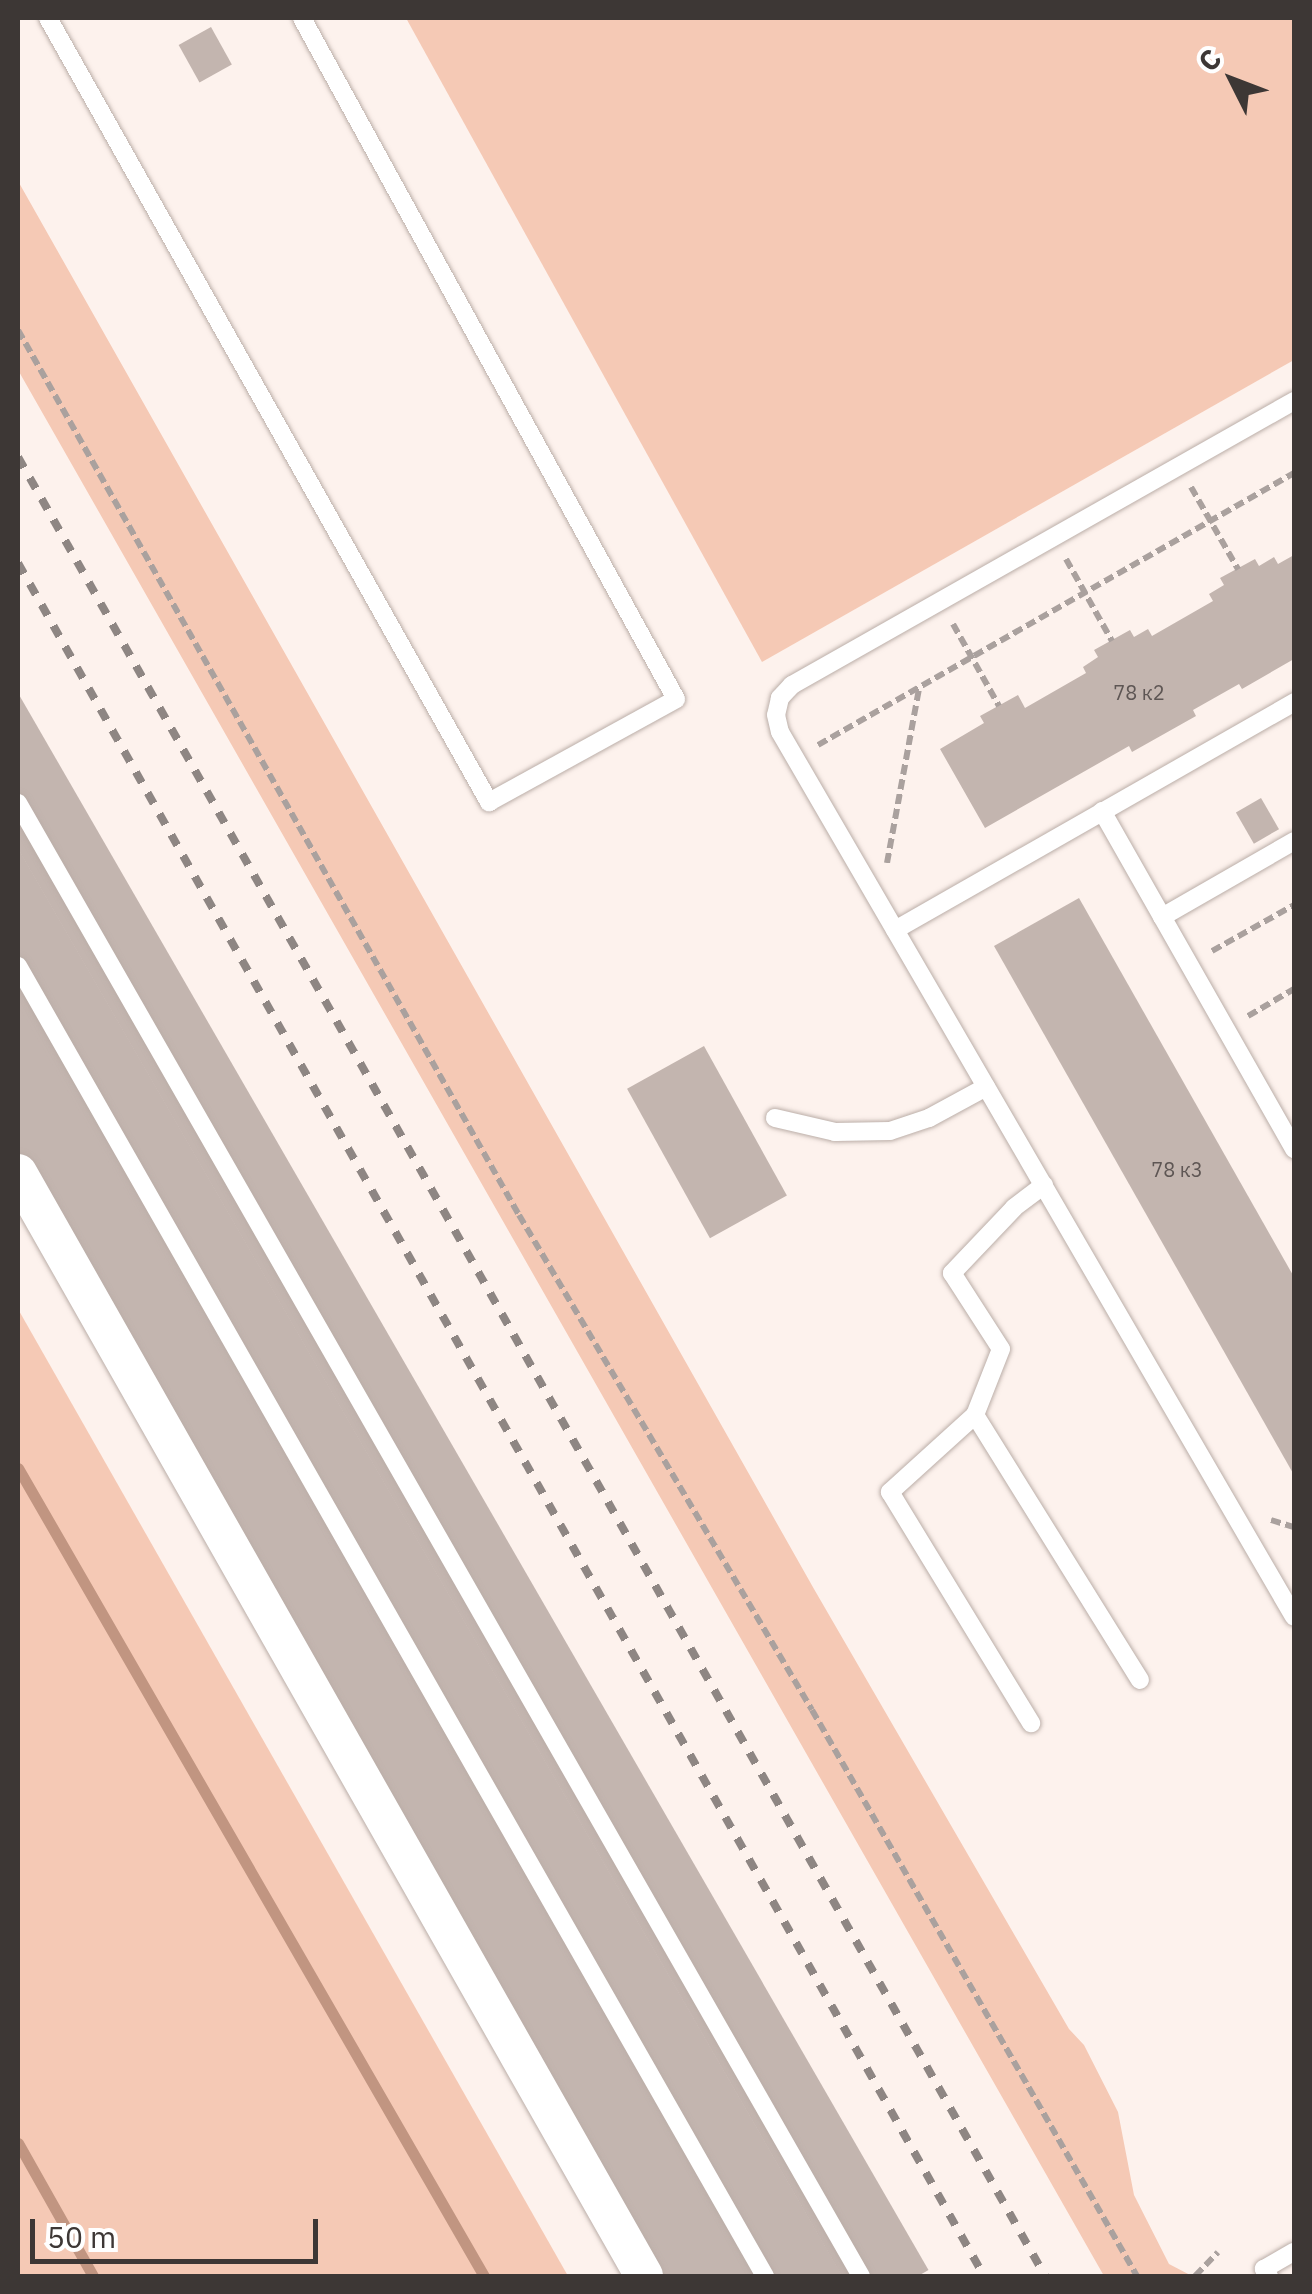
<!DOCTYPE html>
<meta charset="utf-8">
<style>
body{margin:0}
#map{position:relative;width:1312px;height:2294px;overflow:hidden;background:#fdf2ed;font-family:"IBM Plex Sans",sans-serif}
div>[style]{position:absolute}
.green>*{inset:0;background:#f5c9b5}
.stream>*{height:11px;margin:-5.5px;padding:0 5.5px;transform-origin:5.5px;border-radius:5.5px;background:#c19581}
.building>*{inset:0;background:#c3b5af;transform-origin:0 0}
.path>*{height:6px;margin-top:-3px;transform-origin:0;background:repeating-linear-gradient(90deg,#aaa19e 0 10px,transparent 0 15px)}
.roads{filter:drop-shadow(0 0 2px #bbaea8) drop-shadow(0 0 2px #bbaea8)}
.service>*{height:18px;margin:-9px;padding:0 9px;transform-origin:9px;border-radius:9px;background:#fff}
.minor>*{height:38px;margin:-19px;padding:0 19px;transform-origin:19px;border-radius:19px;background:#fff}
.rail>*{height:8px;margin-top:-4px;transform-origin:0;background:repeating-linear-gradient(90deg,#8e8683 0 12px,transparent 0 24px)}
span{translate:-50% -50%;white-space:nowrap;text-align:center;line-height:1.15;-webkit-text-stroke:9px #fff;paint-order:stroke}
.number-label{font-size:20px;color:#5e5654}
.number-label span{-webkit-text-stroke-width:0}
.frame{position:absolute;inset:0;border:20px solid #3d3735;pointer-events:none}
.north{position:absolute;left:1182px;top:30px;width:100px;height:100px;-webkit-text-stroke:8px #fff;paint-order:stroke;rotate:312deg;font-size:28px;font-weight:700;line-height:40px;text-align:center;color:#3d3735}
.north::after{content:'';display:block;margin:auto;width:35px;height:45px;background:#3d3735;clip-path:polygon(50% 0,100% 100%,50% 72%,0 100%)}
.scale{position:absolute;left:30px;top:2219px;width:288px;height:45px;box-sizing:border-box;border:5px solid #3d3735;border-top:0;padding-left:12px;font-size:30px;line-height:35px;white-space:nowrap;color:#3d3735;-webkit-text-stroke:8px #fff;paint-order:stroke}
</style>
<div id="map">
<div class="green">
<div style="clip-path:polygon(406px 18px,1294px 18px,1294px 360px,762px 662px)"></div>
<div style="clip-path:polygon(18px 181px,814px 1589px,1069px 2029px,1084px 2045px,1118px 2112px,1134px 2195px,1169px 2264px,1192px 2276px,1104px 2276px,18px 370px)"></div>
<div style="clip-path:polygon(18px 1309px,568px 2276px,18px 2276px)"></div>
</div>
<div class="stream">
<div style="left:18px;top:1468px;width:933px;rotate:60.03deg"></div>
<div style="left:18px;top:2143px;width:153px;rotate:60.6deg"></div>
</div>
<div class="building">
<div style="left:211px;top:27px;width:43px;height:37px;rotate:61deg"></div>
<div style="clip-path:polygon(1294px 555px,1294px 659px,1242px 689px,1239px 684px,1193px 710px,1196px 716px,1132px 752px,1129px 746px,985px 828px,940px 749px,984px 723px,980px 716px,1018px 695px,1025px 708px,1086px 673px,1083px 667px,1098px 657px,1094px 650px,1130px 630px,1134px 637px,1148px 629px,1152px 636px,1213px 601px,1209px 594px,1224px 585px,1220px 578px,1255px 559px,1259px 566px,1274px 557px,1278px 564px)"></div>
<div style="left:18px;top:693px;width:1821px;height:78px;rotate:60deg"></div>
<div style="left:1261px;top:798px;width:36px;height:29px;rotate:60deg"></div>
<div style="left:18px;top:848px;width:1647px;height:104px;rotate:60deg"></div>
<div style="clip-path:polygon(1079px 898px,1294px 1277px,1294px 1475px,994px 946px)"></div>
<div style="left:18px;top:1005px;width:1465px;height:87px;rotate:60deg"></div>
<div style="left:704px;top:1046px;width:171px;height:88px;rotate:61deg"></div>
</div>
<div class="path">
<div style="left:18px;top:330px;width:1017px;rotate:60.49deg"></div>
<div style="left:519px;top:1215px;width:575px;rotate:59.38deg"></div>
<div style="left:812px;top:1710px;width:653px;rotate:60.14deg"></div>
<div style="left:1191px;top:487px;width:95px;rotate:60.2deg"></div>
<div style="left:1066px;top:559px;width:94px;rotate:60.7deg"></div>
<div style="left:953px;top:624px;width:94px;rotate:60.7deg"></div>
<div style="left:818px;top:745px;width:548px;rotate:-29.74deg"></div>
<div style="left:887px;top:863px;width:178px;rotate:-79.6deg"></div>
<div style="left:1212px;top:951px;width:94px;rotate:-29.3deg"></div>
<div style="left:1248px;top:1016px;width:53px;rotate:-30.4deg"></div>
<div style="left:1271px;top:1520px;width:24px;rotate:17deg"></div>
<div style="left:1195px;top:2276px;width:33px;rotate:-46deg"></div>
</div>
<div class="roads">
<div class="service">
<div style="left:48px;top:18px;width:900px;rotate:60.64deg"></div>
<div style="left:489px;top:802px;width:213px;rotate:-28.8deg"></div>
<div style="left:676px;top:699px;width:777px;rotate:-118.78deg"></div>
<div style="left:1294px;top:401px;width:577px;rotate:150.5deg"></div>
<div style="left:792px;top:685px;width:18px;rotate:133deg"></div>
<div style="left:780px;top:698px;width:17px;rotate:103deg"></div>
<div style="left:776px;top:715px;width:17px;rotate:77deg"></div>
<div style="left:780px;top:732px;width:1023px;rotate:59.85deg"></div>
<div style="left:18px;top:803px;width:1697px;rotate:60.22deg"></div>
<div style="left:1102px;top:811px;width:389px;rotate:60.4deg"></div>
<div style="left:1162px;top:917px;width:152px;rotate:-29.9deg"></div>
<div style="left:895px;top:930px;width:460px;rotate:-29.7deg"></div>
<div style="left:18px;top:966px;width:1508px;rotate:60.31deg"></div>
<div style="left:775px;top:1118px;width:62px;rotate:13.1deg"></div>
<div style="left:835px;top:1132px;width:55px;rotate:-1deg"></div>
<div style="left:890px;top:1131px;width:41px;rotate:-18.4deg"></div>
<div style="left:929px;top:1118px;width:65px;rotate:-28.5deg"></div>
<div style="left:1044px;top:1185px;width:38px;rotate:143deg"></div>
<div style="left:1014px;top:1208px;width:90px;rotate:133.6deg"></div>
<div style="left:952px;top:1273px;width:90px;rotate:57.2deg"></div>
<div style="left:1001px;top:1349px;width:71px;rotate:111.5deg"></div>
<div style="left:975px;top:1415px;width:312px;rotate:58.1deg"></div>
<div style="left:975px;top:1415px;width:115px;rotate:137.8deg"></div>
<div style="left:890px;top:1492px;width:271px;rotate:58.6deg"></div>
<div style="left:1269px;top:2276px;width:9px;rotate:-126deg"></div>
<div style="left:1264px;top:2269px;width:34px;rotate:-30deg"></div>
</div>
<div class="minor">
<div style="left:18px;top:1173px;width:1268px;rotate:60.42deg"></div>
</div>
</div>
<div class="rail">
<div style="left:18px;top:457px;width:2089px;rotate:60.55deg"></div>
<div style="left:18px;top:563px;width:1967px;rotate:60.58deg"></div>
</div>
<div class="number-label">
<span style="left:1139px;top:692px">78 к2</span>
<span style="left:1177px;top:1169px">78 к3</span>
</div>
<div class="frame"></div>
<div class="north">С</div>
<div class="scale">50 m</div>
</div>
